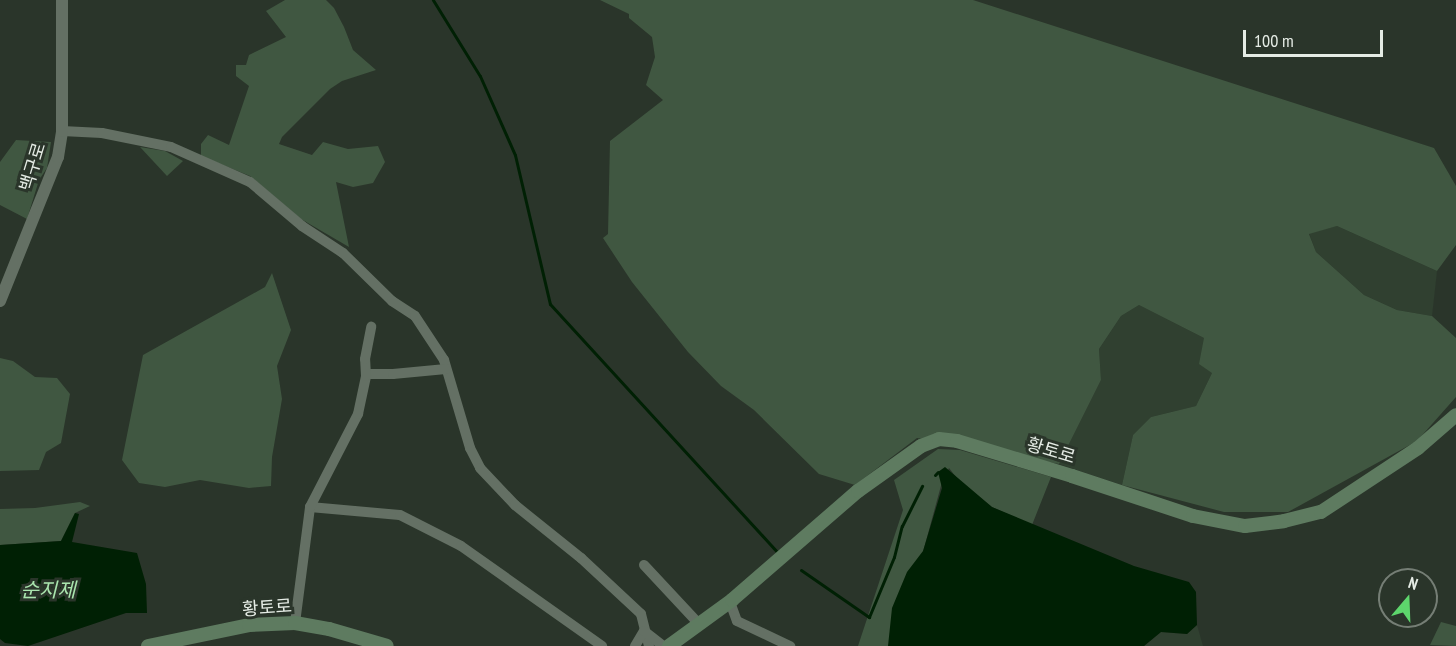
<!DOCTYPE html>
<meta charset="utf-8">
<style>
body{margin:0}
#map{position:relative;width:1456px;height:646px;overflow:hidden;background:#2a352a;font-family:"PT Sans Narrow","Noto Sans KR",sans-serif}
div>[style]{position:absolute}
.built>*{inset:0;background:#304030}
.green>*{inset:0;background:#405741}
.water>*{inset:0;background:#002004}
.stream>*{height:3px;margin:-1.5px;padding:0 1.5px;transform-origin:1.5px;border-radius:1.5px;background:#002004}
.minor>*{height:10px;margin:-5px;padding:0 5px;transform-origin:5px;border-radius:5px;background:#647064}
.tertiary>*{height:12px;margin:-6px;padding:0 6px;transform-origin:6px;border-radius:6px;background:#647064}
.secondary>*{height:14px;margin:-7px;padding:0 7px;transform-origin:7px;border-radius:7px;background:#5e7b60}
span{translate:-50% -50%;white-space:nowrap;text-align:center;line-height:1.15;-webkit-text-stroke:6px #2a352a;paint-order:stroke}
.street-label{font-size:18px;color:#e5ece5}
.water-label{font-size:20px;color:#aae5ae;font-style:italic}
.north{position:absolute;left:1378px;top:568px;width:60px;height:60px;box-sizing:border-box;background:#2a352a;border:2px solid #757e75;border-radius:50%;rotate:19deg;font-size:16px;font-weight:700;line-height:24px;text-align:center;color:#e5ece5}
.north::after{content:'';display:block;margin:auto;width:21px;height:27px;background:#5dd56c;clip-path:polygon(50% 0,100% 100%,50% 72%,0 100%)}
.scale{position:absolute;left:1243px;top:30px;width:140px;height:27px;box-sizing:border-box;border:3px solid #e5ece5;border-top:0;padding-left:8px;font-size:18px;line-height:21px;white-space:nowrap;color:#e5ece5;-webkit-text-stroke:4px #2a352a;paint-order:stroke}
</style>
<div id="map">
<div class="built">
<div style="clip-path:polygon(1337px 226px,1437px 271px,1432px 316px,1397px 310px,1364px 295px,1316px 252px,1309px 233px)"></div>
<div style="clip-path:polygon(1139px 305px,1204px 338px,1212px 373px,1196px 406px,1151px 417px,1133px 435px,1122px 485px,1059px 464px,1101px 380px,1099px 349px,1121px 316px)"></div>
<div style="clip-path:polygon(1197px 625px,1203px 646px,1144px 646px,1161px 632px,1187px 634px)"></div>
</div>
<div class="green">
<div style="clip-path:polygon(285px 0,326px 0,334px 8px,344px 27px,353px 50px,376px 70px,342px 81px,330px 89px,282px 137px,279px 144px,312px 155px,323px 142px,348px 149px,378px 146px,385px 162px,373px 183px,353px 187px,336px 182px,349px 247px,301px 219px,250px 176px,201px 156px,201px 144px,208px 135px,229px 145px,249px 86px,236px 76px,236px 65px,246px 65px,249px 55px,286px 37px,266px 11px)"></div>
<div style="clip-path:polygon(600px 0,973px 0,1434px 148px,1456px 186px,1456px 245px,1437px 271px,1337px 226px,1309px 234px,1316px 252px,1364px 295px,1397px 310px,1432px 316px,1456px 338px,1456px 397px,1417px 441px,1288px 512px,1224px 512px,1122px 485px,1133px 435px,1151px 417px,1196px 406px,1212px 373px,1199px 364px,1204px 338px,1139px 305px,1121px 316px,1099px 349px,1101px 380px,1059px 464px,917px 438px,855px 485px,819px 474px,754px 410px,721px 386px,688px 352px,632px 282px,603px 238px,608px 234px,610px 141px,663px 100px,646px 85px,655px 57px,652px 37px,629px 18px,629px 14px)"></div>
<div style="clip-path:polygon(16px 140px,51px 142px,47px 168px,39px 180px,27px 219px,0 205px,0 162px)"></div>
<div style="clip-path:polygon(140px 147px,165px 151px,183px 161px,167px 176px)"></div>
<div style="clip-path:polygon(272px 273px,291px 330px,277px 366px,282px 399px,272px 457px,271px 486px,249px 488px,200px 480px,165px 487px,139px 483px,122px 460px,143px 355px,265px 287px)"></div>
<div style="clip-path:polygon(0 358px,13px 361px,35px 377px,57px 378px,70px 394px,61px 443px,46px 452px,39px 470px,0 471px)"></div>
<div style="clip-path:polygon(938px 449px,960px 450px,1051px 477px,1032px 525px,992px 507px,960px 482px,949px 468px,942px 482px,923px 552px,889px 646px,858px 646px,903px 510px,894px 480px)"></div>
<div style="clip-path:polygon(80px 502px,90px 506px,75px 513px,61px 541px,0 545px,0 509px,35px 508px)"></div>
<div style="clip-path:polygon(1441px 622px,1456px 626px,1456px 646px,1430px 645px)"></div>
</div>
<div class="water">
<div style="clip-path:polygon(945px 467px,992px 507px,1134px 566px,1189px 582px,1196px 592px,1197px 625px,1187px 634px,1161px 632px,1144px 646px,888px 646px,892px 608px,907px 572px,923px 551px,942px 488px,938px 472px)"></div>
<div style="clip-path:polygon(75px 513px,79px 514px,72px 542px,137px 553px,146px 584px,147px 613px,126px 613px,28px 646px,5px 643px,0 639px,0 545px,61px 541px)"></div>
</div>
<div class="stream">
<div style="left:433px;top:0;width:89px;rotate:58.3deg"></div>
<div style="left:480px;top:76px;width:86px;rotate:66.1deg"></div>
<div style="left:515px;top:155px;width:153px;rotate:76.8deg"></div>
<div style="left:550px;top:304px;width:338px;rotate:47.5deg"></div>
<div style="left:935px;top:475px;width:4px;rotate:-45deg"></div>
<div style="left:801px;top:570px;width:83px;rotate:34.7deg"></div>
<div style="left:869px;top:617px;width:65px;rotate:-67.4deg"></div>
<div style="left:894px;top:557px;width:32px;rotate:-76deg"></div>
<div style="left:902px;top:526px;width:45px;rotate:-63.4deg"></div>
</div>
<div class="minor">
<div style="left:62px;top:131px;width:40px;rotate:2.9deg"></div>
<div style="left:102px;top:133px;width:70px;rotate:11.5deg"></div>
<div style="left:171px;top:147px;width:86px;rotate:23.9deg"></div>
<div style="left:250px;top:182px;width:68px;rotate:40.2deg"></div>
<div style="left:302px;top:226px;width:49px;rotate:33.4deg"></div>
<div style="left:343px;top:253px;width:69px;rotate:44.4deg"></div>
<div style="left:392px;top:301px;width:27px;rotate:33deg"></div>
<div style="left:415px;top:316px;width:53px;rotate:56.6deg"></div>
<div style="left:444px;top:360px;width:92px;rotate:73.5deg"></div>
<div style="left:470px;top:448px;width:22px;rotate:63deg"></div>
<div style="left:480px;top:468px;width:51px;rotate:46.6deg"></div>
<div style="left:515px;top:505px;width:85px;rotate:38.8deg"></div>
<div style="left:581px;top:558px;width:82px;rotate:43deg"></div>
<div style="left:641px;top:614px;width:33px;rotate:76deg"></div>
<div style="left:366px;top:374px;width:27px"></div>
<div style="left:393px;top:374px;width:53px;rotate:-5.4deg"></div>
<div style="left:310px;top:507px;width:90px;rotate:5.1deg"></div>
<div style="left:400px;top:515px;width:68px;rotate:26.9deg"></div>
<div style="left:461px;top:546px;width:173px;rotate:35.3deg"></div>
<div style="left:644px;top:565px;width:81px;rotate:47deg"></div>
<div style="left:730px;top:602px;width:20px;rotate:70deg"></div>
<div style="left:737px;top:621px;width:59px;rotate:25.3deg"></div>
<div style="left:295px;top:623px;width:117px;rotate:-82.6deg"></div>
<div style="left:310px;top:507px;width:105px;rotate:-62.7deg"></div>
<div style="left:358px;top:414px;width:39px;rotate:-78deg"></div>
<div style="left:366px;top:376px;width:17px;rotate:-93deg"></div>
<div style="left:365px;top:359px;width:33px;rotate:-79deg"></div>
<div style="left:635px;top:646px;width:17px;rotate:-59deg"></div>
<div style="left:644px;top:631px;width:24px;rotate:38deg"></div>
</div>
<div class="tertiary">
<div style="left:0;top:301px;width:155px;rotate:-68.1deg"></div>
<div style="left:58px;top:157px;width:26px;rotate:-81deg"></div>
<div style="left:62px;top:131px;width:131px;rotate:-90deg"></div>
</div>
<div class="secondary">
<div style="left:148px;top:646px;width:103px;rotate:-11.7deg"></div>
<div style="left:249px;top:625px;width:46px;rotate:-2.5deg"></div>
<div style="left:295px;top:623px;width:35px;rotate:10deg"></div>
<div style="left:329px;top:629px;width:60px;rotate:16.3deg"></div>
<div style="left:669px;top:646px;width:78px;rotate:-36.1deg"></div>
<div style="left:732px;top:600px;width:167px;rotate:-40.9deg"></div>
<div style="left:858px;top:491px;width:77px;rotate:-35.5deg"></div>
<div style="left:921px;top:446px;width:19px;rotate:-21deg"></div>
<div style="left:939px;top:439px;width:18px;rotate:6deg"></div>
<div style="left:957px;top:441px;width:120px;rotate:16.9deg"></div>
<div style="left:1072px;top:476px;width:127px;rotate:18.3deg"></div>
<div style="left:1193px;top:516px;width:53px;rotate:10.9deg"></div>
<div style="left:1245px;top:526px;width:39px;rotate:-7deg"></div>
<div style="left:1284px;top:521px;width:38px;rotate:-14deg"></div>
<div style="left:1321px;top:512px;width:116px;rotate:-33.4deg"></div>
<div style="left:1418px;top:448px;width:50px;rotate:-41deg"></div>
</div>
<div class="street-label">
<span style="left:33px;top:167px;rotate:-73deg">백구로</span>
<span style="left:1051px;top:451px;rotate:17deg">황토로</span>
<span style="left:267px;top:608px;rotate:-4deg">황토로</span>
</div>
<div class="water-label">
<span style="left:48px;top:590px">순지제</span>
</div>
<div class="north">N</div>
<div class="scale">100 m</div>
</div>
